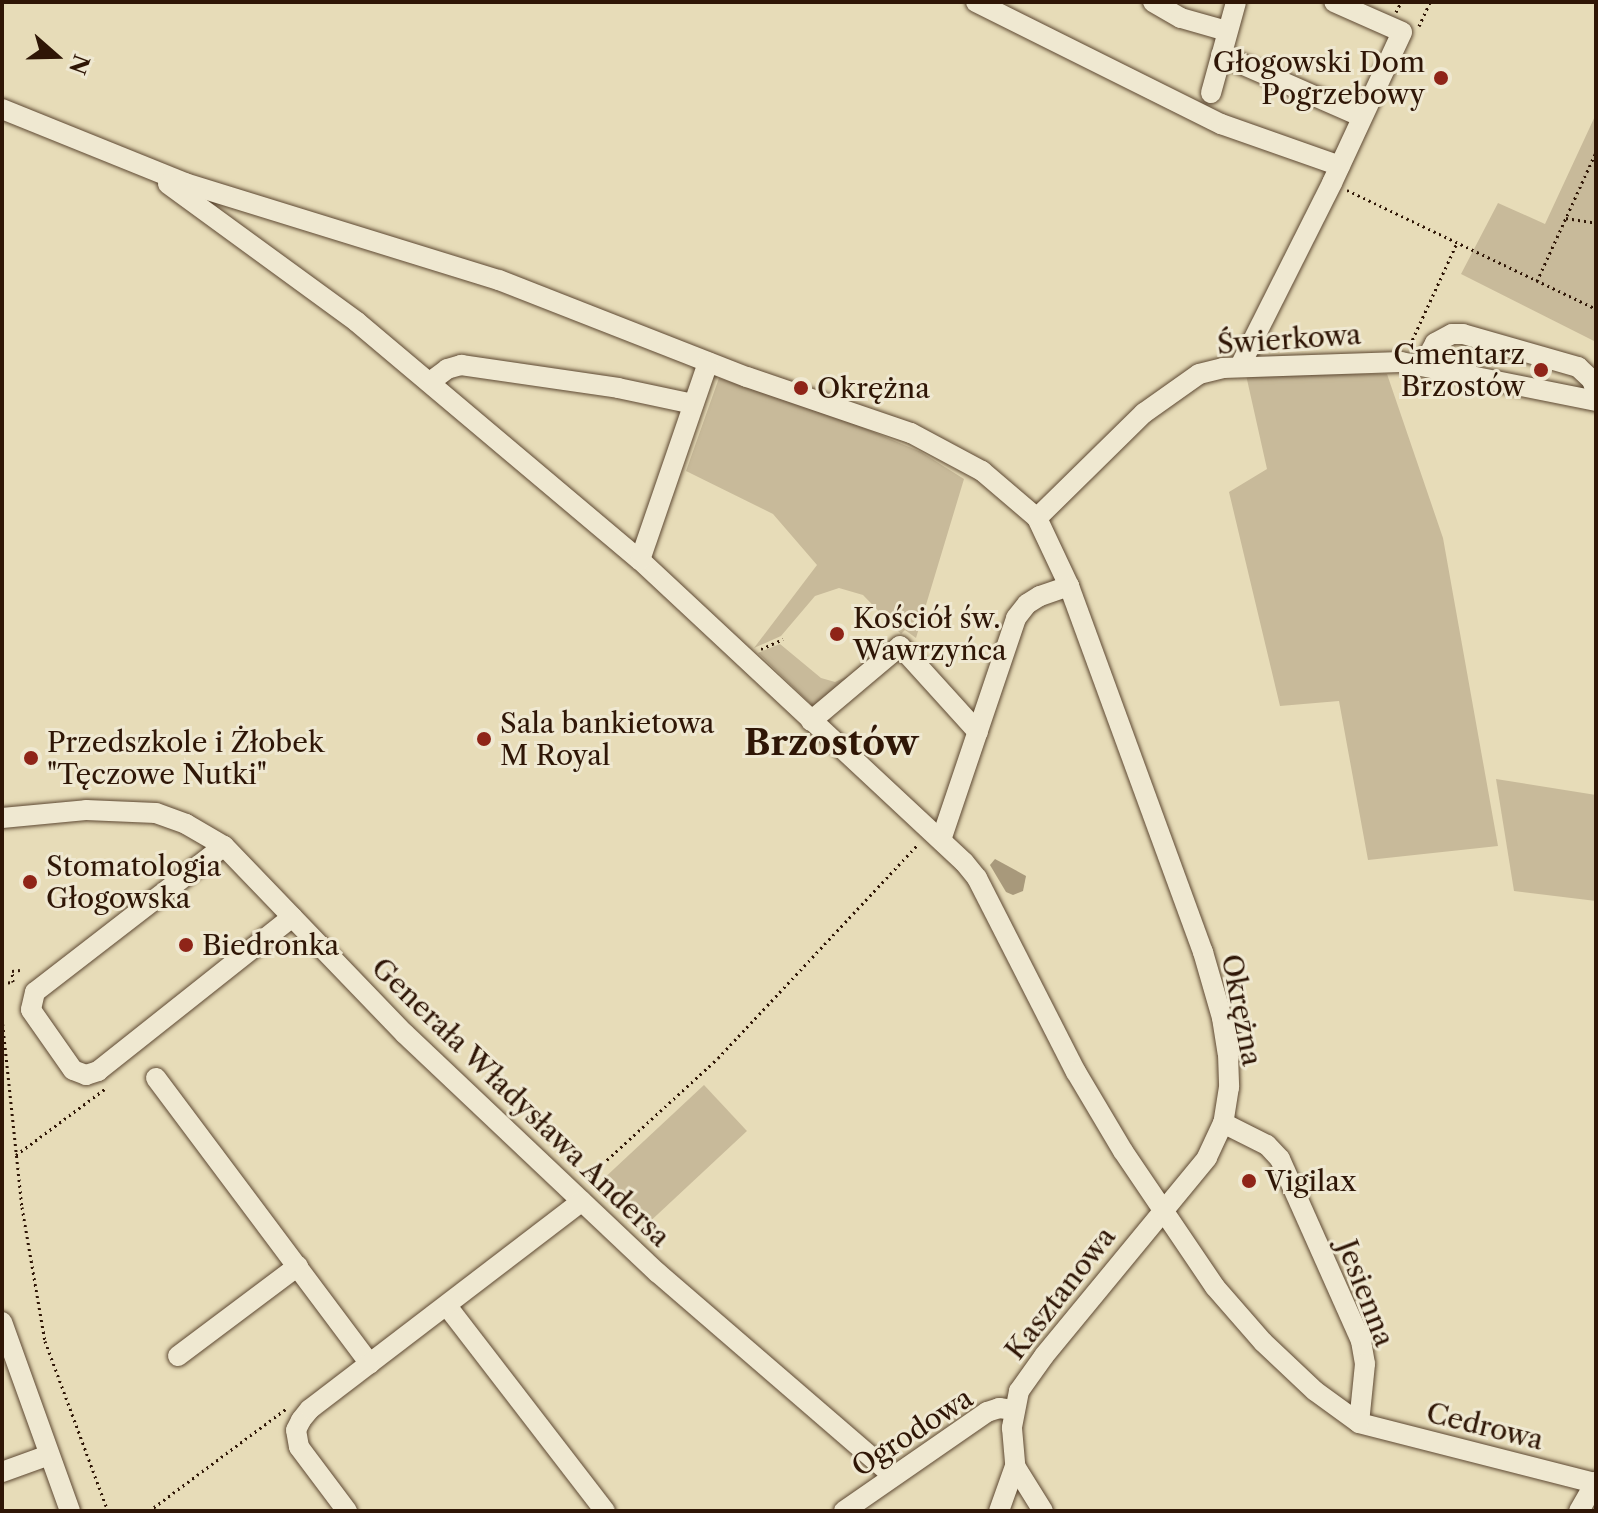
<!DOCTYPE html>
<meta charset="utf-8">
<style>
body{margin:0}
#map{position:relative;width:1598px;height:1513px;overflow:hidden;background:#e7dcb8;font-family:"Libre Caslon Text",serif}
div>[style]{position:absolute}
.green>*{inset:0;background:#c8ba9a;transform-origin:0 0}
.water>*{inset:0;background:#a8997b}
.path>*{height:3px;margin-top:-1.5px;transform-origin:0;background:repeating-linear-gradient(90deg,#2f1606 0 2px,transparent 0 6px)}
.roads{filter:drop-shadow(0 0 2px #5d4832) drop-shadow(0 0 2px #5d4832)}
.minor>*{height:20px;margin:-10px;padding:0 10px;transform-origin:10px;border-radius:10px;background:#efe8d1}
.dots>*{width:22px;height:22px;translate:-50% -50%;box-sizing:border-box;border:4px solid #efe8d1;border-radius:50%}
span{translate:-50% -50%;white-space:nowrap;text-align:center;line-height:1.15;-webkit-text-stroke:6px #efe8d1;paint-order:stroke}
.poi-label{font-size:28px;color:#2f1606}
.right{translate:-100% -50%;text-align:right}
.left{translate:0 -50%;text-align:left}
.street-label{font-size:28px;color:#2f1606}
.district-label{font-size:36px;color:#2f1606;font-weight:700}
.frame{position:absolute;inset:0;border:4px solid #2f1606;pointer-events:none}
.north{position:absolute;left:16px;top:16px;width:80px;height:80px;-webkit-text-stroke:6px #efe8d1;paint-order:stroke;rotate:110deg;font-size:22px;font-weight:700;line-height:32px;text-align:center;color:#2f1606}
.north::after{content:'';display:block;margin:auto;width:28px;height:36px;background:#2f1606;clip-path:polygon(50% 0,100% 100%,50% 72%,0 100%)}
</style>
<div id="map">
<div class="green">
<div style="clip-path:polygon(1596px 114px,1596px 342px,1461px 274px,1498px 203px,1545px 224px)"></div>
<div style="clip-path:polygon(1387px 374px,1443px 538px,1498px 846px,1368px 860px,1339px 701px,1280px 706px,1229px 492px,1267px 469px,1246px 375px)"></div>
<div style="clip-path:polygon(719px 378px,852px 423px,921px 452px,964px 479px,916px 638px,905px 630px,901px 634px,863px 595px,839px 588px,815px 596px,781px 636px,754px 648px,817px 565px,773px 514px,686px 471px)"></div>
<div style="clip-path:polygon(885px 641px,890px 645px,816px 709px,758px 653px,780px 644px,821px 678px,835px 682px,850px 675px)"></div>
<div style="clip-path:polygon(1496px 779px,1596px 795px,1596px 901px,1514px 891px)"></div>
<div style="left:704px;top:1085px;width:63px;height:140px;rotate:47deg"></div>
</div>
<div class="water">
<div style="clip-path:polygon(995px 859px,1026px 876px,1023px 891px,1013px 895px,1006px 892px,990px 865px)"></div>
</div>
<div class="path">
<div style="left:1396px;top:12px;width:11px;rotate:-63deg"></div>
<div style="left:1419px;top:26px;width:26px;rotate:-65deg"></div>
<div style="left:1347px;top:190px;width:276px;rotate:25.5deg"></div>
<div style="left:1566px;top:218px;width:30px;rotate:9deg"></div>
<div style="left:1537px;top:281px;width:142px;rotate:-65.4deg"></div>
<div style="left:1410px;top:345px;width:112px;rotate:-65.3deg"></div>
<div style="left:761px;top:649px;width:24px;rotate:-24deg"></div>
<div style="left:2px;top:983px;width:11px;rotate:-5deg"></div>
<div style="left:13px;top:982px;width:11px;rotate:-95deg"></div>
<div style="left:12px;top:971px;width:8px;rotate:-7deg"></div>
<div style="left:2px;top:1018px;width:190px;rotate:84deg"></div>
<div style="left:22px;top:1207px;width:136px;rotate:80.3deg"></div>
<div style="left:45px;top:1341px;width:181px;rotate:69.7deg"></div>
<div style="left:16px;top:1155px;width:111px;rotate:-36.6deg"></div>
<div style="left:585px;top:1180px;width:180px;rotate:-42.5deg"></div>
<div style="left:718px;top:1058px;width:291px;rotate:-46.9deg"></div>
<div style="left:149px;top:1511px;width:171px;rotate:-36.7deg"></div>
</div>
<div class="roads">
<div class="minor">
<div style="left:976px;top:2px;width:274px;rotate:26.5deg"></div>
<div style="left:1221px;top:124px;width:126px;rotate:19.4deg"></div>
<div style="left:1153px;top:2px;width:32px;rotate:30deg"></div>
<div style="left:1181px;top:18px;width:48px;rotate:15.8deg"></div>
<div style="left:1221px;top:55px;width:154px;rotate:23.7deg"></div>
<div style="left:1211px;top:93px;width:94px;rotate:-74.6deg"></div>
<div style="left:2px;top:109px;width:197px;rotate:22deg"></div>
<div style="left:185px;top:183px;width:329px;rotate:17.2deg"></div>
<div style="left:499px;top:280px;width:266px;rotate:21.4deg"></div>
<div style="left:747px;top:377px;width:173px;rotate:18.9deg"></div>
<div style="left:911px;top:433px;width:81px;rotate:28.2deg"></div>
<div style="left:982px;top:471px;width:72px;rotate:40.5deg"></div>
<div style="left:1037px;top:518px;width:75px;rotate:64.8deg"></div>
<div style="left:1069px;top:586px;width:390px;rotate:69.9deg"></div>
<div style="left:1203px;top:952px;width:69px;rotate:73.9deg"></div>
<div style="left:1222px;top:1018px;width:36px;rotate:81deg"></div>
<div style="left:1228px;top:1054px;width:33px;rotate:88deg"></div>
<div style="left:1229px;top:1087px;width:36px;rotate:99deg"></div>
<div style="left:1223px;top:1123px;width:38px;rotate:115deg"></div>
<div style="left:1207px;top:1158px;width:256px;rotate:129.5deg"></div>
<div style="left:1044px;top:1356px;width:43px;rotate:125.5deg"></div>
<div style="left:1019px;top:1391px;width:38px;rotate:101deg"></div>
<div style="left:1012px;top:1428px;width:38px;rotate:85deg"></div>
<div style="left:1015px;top:1466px;width:53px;rotate:58.1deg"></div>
<div style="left:168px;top:184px;width:234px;rotate:36.1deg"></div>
<div style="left:357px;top:322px;width:370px;rotate:40.1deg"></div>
<div style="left:640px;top:560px;width:443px;rotate:43deg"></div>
<div style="left:964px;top:862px;width:21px;rotate:51deg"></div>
<div style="left:977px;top:878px;width:218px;rotate:63deg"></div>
<div style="left:1076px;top:1072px;width:92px;rotate:59.3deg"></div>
<div style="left:1123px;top:1151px;width:164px;rotate:55.9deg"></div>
<div style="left:1215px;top:1287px;width:73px;rotate:48.9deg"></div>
<div style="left:1263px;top:1342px;width:71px;rotate:43.3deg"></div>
<div style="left:1315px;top:1391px;width:54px;rotate:36deg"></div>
<div style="left:1359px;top:1423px;width:244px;rotate:14.3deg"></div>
<div style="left:1423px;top:365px;width:25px;rotate:-61deg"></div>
<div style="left:1435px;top:343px;width:19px;rotate:-28deg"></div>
<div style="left:1452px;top:334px;width:11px"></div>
<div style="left:1463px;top:334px;width:120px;rotate:16deg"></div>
<div style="left:1578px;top:367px;width:19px;rotate:43deg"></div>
<div style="left:1592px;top:380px;width:13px;rotate:72deg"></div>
<div style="left:1240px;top:366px;width:205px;rotate:-63.3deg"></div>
<div style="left:1332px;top:183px;width:166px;rotate:-65.1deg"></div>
<div style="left:1402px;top:32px;width:74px;rotate:-156.2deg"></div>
<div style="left:430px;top:382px;width:21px;rotate:-37deg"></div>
<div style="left:447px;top:369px;width:15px;rotate:-16deg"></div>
<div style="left:461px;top:365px;width:159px;rotate:8.3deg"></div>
<div style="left:618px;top:388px;width:77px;rotate:12deg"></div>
<div style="left:1037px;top:518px;width:150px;rotate:-44.5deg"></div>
<div style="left:1144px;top:413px;width:67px;rotate:-35.3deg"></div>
<div style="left:1199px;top:374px;width:25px;rotate:-14deg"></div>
<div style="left:1223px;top:368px;width:178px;rotate:-1.9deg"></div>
<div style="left:1401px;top:362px;width:199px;rotate:11.3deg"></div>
<div style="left:640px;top:560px;width:209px;rotate:-71deg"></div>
<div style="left:811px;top:721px;width:116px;rotate:-40.1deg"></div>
<div style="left:900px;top:646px;width:116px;rotate:47.8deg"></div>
<div style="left:2px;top:818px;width:84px;rotate:-5.4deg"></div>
<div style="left:86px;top:810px;width:70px;rotate:2.5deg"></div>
<div style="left:156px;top:813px;width:32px;rotate:20deg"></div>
<div style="left:186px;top:824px;width:44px;rotate:30.1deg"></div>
<div style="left:224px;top:846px;width:261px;rotate:46.1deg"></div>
<div style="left:405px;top:1034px;width:348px;rotate:43.4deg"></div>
<div style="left:658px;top:1273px;width:309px;rotate:40.8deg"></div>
<div style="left:941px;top:840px;width:234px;rotate:-71.3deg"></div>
<div style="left:1016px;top:618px;width:18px;rotate:-52deg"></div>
<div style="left:1027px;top:604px;width:15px;rotate:-32deg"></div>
<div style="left:1040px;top:596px;width:31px;rotate:-19deg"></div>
<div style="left:224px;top:846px;width:239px;rotate:142.3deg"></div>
<div style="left:35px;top:992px;width:18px;rotate:103deg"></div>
<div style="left:31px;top:1010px;width:73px;rotate:55deg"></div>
<div style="left:73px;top:1070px;width:14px;rotate:21deg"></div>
<div style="left:86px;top:1075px;width:13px;rotate:-18deg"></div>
<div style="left:98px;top:1071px;width:248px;rotate:-38.4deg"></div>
<div style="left:156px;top:1078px;width:357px;rotate:53.2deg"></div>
<div style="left:1223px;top:1123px;width:49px;rotate:26.6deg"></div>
<div style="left:1267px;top:1145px;width:19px;rotate:47deg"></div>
<div style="left:1280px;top:1159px;width:199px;rotate:66deg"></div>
<div style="left:1361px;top:1341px;width:23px;rotate:80deg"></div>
<div style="left:1365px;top:1364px;width:59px;rotate:95.8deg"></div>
<div style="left:447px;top:1306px;width:259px;rotate:52.4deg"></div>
<div style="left:2px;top:1322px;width:201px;rotate:70.2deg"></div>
<div style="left:178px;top:1356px;width:150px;rotate:-36.9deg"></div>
<div style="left:2px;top:1472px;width:50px;rotate:-19.9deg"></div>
<div style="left:347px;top:1511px;width:80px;rotate:-126.9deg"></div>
<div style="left:299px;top:1447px;width:17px;rotate:-100deg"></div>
<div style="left:296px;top:1430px;width:11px;rotate:-63deg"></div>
<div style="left:301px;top:1420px;width:14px;rotate:-51deg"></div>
<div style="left:310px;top:1409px;width:342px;rotate:-37.4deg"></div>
<div style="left:844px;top:1511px;width:174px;rotate:-34.7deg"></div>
<div style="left:987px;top:1412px;width:13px;rotate:-18deg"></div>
<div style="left:999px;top:1408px;width:14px;rotate:8deg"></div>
<div style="left:999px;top:1511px;width:48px;rotate:-70.4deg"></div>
<div style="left:1579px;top:1511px;width:34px;rotate:-60deg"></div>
</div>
</div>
<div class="dots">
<div style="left:1441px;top:78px;background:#8f2418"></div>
<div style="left:1541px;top:370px;background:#8f2418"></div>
<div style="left:801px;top:388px;background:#8f2418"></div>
<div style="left:837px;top:634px;background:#8f2418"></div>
<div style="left:484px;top:739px;background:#8f2418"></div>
<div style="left:31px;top:758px;background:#8f2418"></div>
<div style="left:30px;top:882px;background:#8f2418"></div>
<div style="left:186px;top:945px;background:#8f2418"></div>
<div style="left:1249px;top:1181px;background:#8f2418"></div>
</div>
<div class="poi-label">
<span class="right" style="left:1425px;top:78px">Głogowski Dom<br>Pogrzebowy</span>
<span class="right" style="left:1525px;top:370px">Cmentarz<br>Brzostów</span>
<span class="left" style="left:817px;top:388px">Okrężna</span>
<span class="left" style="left:853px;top:634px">Kościół św.<br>Wawrzyńca</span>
<span class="left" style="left:500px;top:739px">Sala bankietowa<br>M Royal</span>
<span class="left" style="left:47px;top:758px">Przedszkole i Żłobek<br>"Tęczowe Nutki"</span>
<span class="left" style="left:46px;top:882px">Stomatologia<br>Głogowska</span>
<span class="left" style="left:202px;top:945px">Biedronka</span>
<span class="left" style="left:1265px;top:1181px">Vigilax</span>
</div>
<div class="street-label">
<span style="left:1289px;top:339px;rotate:-4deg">Świerkowa</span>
<span style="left:1242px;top:1010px;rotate:79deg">Okrężna</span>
<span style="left:521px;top:1102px;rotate:44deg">Generała Władysława Andersa</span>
<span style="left:1060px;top:1293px;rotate:-52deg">Kasztanowa</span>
<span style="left:1366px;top:1293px;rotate:69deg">Jesienna</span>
<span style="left:1485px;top:1426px;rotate:14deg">Cedrowa</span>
<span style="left:912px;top:1432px;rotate:-33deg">Ogrodowa</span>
</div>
<div class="district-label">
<span style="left:831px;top:743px">Brzostów</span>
</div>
<div class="frame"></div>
<div class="north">N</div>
</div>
